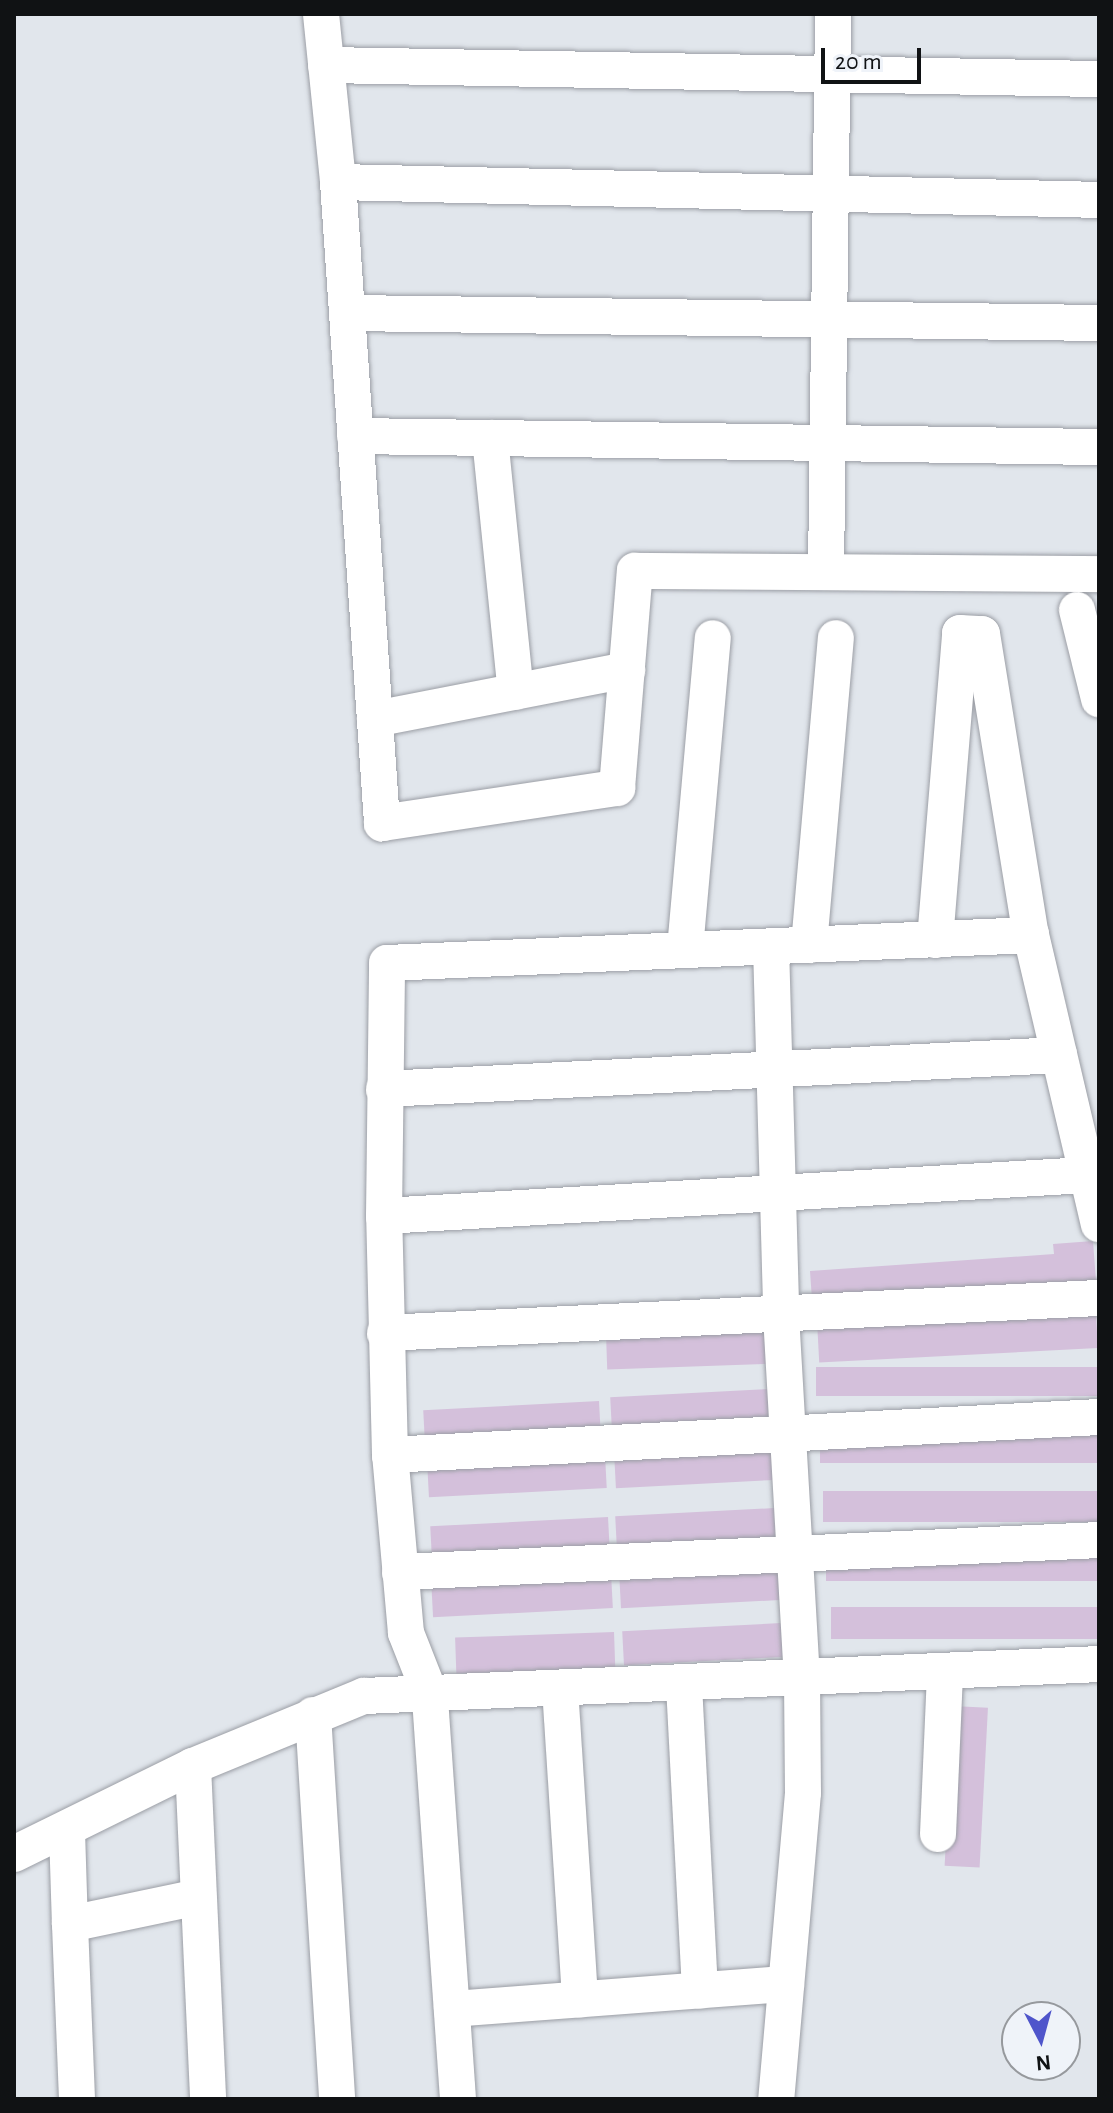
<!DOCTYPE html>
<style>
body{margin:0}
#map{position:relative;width:1113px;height:2113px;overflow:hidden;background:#e1e6ec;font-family:"Alegreya Sans",sans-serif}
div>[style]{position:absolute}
.building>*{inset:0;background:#d4c0db;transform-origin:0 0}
.roads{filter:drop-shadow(0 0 2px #9b9ea5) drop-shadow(0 0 2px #9b9ea5)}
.minor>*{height:36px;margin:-18px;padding:0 18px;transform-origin:18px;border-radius:18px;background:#fff}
span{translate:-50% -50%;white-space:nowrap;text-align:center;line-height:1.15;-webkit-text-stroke:6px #eff3f9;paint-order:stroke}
.frame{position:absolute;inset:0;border:16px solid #101214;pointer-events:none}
.north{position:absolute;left:1001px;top:2001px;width:80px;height:80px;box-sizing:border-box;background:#eff3f9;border:2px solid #96999d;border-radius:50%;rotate:174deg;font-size:22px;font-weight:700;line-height:32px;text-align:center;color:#101214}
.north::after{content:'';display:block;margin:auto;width:28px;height:36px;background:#4f55cb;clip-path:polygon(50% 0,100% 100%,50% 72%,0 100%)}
.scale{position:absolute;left:821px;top:48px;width:100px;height:36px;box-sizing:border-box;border:4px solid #101214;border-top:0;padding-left:10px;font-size:24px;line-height:28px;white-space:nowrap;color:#101214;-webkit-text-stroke:6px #eff3f9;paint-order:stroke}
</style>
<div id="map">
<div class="building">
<div style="clip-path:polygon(1093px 1241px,1096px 1281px,812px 1300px,810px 1271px,1054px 1254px,1053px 1244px)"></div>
<div style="left:1096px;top:1313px;width:35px;height:279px;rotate:87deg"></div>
<div style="left:765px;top:1331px;width:33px;height:159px;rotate:88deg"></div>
<div style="left:1099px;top:1367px;width:29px;height:283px;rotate:90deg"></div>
<div style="left:769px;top:1389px;width:33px;height:159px;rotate:87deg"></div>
<div style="left:599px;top:1401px;width:33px;height:176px;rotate:87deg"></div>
<div style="left:1099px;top:1429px;width:34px;height:279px;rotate:90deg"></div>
<div style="left:773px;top:1447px;width:33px;height:159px;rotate:87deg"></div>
<div style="left:605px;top:1455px;width:33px;height:178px;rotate:87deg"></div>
<div style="left:1099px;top:1491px;width:31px;height:276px;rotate:90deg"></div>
<div style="left:774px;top:1508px;width:33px;height:159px;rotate:87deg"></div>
<div style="left:608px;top:1517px;width:35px;height:178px;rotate:87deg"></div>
<div style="left:1099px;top:1552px;width:29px;height:273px;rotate:90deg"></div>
<div style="left:778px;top:1566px;width:34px;height:159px;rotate:87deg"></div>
<div style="left:611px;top:1573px;width:35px;height:180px;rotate:87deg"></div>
<div style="left:1099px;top:1607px;width:32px;height:268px;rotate:90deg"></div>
<div style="left:781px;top:1623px;width:34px;height:159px;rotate:87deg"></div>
<div style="left:614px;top:1632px;width:36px;height:159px;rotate:88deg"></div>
<div style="left:953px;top:1706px;width:35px;height:160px;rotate:3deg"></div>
</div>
<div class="roads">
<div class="minor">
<div style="left:321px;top:14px;width:169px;rotate:84.2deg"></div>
<div style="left:338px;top:182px;width:761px;rotate:1.35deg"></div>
<div style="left:326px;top:65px;width:773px;rotate:1.04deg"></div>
<div style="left:338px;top:182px;width:643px;rotate:86.07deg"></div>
<div style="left:382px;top:823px;width:238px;rotate:-8.5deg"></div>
<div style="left:617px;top:788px;width:218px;rotate:-85.3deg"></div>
<div style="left:635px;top:571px;width:464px;rotate:0.4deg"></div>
<div style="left:347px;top:313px;width:752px;rotate:0.76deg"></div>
<div style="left:355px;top:436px;width:744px;rotate:0.85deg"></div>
<div style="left:490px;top:438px;width:255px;rotate:84.2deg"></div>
<div style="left:826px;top:572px;width:558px;rotate:-89.28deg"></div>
<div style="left:1077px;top:610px;width:92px;rotate:76.1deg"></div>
<div style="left:375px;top:719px;width:257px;rotate:-11deg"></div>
<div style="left:935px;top:940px;width:308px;rotate:-85.3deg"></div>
<div style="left:960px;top:633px;width:22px;rotate:3deg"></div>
<div style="left:982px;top:634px;width:305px;rotate:80.8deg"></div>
<div style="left:1031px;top:935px;width:297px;rotate:76.8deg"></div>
<div style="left:809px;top:945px;width:308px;rotate:-85deg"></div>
<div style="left:771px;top:946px;width:369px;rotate:88.4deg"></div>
<div style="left:781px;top:1315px;width:365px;rotate:86.7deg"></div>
<div style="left:802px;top:1679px;width:114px;rotate:89.5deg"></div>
<div style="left:803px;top:1793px;width:307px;rotate:95deg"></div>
<div style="left:685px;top:949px;width:312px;rotate:-84.9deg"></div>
<div style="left:384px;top:1089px;width:676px;rotate:-2.88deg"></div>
<div style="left:384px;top:1216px;width:704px;rotate:-3.34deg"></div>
<div style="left:385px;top:1333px;width:715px;rotate:-2.81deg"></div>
<div style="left:390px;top:1455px;width:710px;rotate:-3.07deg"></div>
<div style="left:400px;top:1572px;width:700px;rotate:-2.62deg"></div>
<div style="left:684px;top:1685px;width:306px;rotate:87deg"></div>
<div style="left:560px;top:1688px;width:312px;rotate:86.3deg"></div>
<div style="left:313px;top:1715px;width:385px;rotate:86.4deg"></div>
<div style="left:193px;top:1766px;width:333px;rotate:87.4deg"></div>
<div style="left:67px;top:1831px;width:93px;rotate:88.2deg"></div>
<div style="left:938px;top:1834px;width:162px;rotate:-87.5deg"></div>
<div style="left:14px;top:1854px;width:199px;rotate:-26.2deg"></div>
<div style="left:193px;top:1766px;width:185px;rotate:-22.3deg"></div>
<div style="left:364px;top:1696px;width:736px;rotate:-2.49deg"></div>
<div style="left:452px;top:2009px;width:335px;rotate:-4.3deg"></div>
<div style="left:77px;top:2099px;width:175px;rotate:-92.3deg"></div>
<div style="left:70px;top:1924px;width:131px;rotate:-11.9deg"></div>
<div style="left:458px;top:2099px;width:406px;rotate:-94deg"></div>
<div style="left:430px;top:1694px;width:66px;rotate:-111.5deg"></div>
<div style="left:406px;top:1633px;width:179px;rotate:-95.1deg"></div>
<div style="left:390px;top:1455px;width:239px;rotate:-91.4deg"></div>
<div style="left:384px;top:1216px;width:253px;rotate:-89.3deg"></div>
<div style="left:387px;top:963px;width:645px;rotate:-2.49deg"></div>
</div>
</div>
<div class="frame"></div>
<div class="north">N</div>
<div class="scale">20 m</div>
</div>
